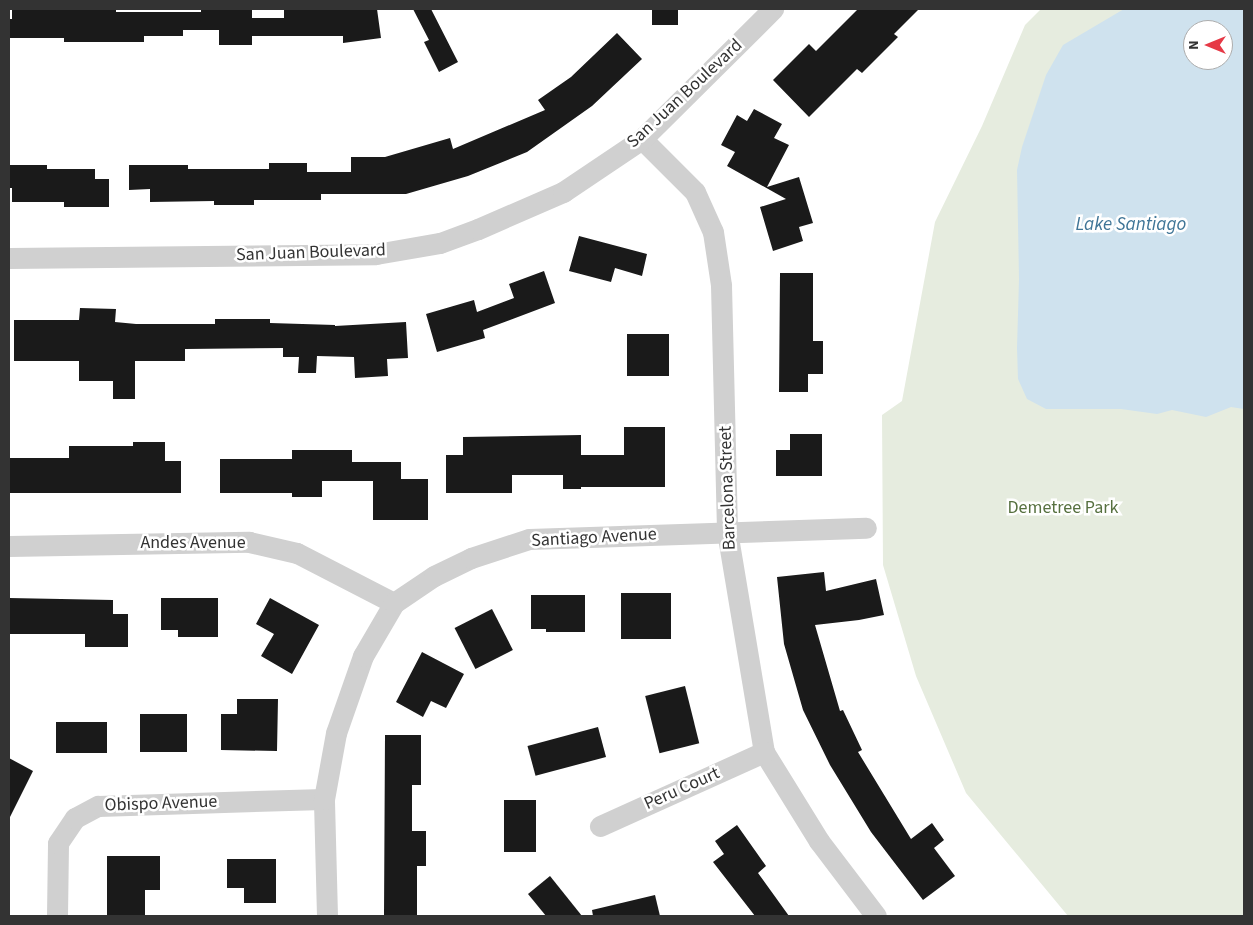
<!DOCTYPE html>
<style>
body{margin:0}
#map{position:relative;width:1253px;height:925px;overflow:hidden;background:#fff;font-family:"Source Sans 3",sans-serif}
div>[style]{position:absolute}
.green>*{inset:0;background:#e6ecdf}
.water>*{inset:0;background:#cfe2ee}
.building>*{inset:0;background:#1a1a1a;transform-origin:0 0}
.minor>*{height:21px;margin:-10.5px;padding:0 10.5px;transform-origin:10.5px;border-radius:10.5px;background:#d0d0d0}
span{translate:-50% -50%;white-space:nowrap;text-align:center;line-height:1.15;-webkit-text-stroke:5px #fff;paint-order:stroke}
.street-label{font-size:18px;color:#333}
.park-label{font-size:18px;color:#56703f}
.water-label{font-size:19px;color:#3f7597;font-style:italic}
.frame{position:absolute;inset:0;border:10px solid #333;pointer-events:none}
.north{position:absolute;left:1183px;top:20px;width:50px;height:50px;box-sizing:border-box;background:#fff;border:1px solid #adadad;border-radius:50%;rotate:270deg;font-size:14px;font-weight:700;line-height:20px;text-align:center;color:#333}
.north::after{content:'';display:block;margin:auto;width:18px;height:22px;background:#e63946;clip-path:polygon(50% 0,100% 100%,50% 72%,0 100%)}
</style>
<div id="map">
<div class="green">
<div style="clip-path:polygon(evenodd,1041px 9px,1244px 9px,1244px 916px,1068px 916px,966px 793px,916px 676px,883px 565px,882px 415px,902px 401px,935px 222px,982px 126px,1025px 25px,1041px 9px,1193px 30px,1223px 30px,1223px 60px,1193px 60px,1193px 30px)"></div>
</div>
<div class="water">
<div style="clip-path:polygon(evenodd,1124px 9px,1244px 9px,1244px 409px,1231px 407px,1206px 417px,1172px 410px,1157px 414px,1121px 409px,1046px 409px,1027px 399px,1018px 379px,1017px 348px,1019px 279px,1017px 170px,1022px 147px,1046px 75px,1063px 45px,1124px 9px,1193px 30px,1223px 30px,1223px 60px,1193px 60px,1193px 30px)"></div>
</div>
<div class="building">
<div style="clip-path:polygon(12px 9px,116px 9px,116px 12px,201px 12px,201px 9px,252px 9px,252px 18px,284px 18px,284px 9px,377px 9px,381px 38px,343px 43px,343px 36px,252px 36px,252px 45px,219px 45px,219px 30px,183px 30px,183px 36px,144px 36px,144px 42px,64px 42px,64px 38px,9px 38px,9px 19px,12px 19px)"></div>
<div style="clip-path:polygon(413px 9px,431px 9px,458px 62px,439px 72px,424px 42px,429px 40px)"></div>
<div style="left:652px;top:9px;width:26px;height:16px"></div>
<div style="clip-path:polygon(858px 9px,919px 9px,894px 34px,898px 37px,862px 73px,857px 69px,809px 117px,773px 80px,809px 44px,816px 51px)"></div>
<div style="clip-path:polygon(617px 33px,642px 59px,592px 106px,527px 152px,468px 176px,406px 194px,321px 194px,321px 200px,254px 200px,254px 205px,214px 205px,214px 201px,150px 202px,150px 189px,129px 190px,129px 165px,188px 165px,188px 169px,269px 169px,269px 163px,307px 163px,307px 172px,351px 172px,351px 157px,385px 157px,450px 138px,453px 149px,545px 110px,538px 100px,571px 77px)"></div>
<div style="clip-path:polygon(754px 109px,782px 124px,774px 138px,789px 145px,767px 187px,799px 177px,813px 223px,799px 227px,803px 241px,773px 251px,760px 207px,786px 199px,727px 166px,735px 152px,721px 145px,737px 115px,747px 121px)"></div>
<div style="clip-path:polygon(9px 165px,47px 165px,47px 169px,95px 169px,95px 179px,109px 179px,109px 207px,64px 207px,64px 202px,12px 202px,12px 188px,9px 188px)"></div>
<div style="clip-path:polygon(579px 236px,647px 254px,642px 276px,615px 268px,611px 282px,569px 271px)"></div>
<div style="clip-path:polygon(544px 271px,555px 303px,483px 330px,485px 338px,437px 352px,426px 314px,474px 300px,477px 312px,514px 298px,509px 284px)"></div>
<div style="clip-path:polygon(780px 273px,813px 273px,813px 341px,823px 341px,823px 374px,808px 374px,808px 392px,779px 392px)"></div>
<div style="clip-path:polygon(80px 308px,116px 309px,115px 322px,136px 324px,215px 324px,215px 319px,270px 319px,270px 323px,335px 325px,335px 326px,406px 322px,408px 358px,387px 359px,388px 376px,355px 378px,354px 357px,317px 356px,316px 373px,298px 373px,299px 357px,283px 357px,283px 348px,185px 349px,185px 361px,135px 361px,135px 399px,113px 399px,113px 381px,79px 381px,79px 361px,14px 361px,14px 320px,79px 320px)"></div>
<div style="left:627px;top:334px;width:42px;height:42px"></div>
<div style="clip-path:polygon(624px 427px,665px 427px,665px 487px,581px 487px,581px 489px,563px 489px,563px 475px,512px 475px,512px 493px,446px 493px,446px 455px,463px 455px,463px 437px,581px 435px,581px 455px,624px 455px)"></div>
<div style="clip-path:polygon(790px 434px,822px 434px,822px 476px,776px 476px,776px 450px,790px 450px)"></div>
<div style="clip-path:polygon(133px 442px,165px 442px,165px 461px,181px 461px,181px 493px,9px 493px,9px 458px,69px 458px,69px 446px,133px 446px)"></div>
<div style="clip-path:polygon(292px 450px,352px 450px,352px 462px,401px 462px,401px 479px,428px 479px,428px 520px,373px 520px,373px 481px,322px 481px,322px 497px,292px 497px,292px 493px,220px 493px,220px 459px,292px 459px)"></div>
<div style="clip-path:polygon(824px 572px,826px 591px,876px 579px,884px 615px,859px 620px,815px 625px,840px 711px,843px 710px,862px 750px,858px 752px,911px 839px,932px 823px,944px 840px,934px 848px,955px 876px,923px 900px,871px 832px,830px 765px,803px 710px,784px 644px,777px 577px)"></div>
<div style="left:621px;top:593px;width:50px;height:46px"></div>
<div style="clip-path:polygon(531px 595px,585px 595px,585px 632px,546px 632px,546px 629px,531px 629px)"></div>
<div style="clip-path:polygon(9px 598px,113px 600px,113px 614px,128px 614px,128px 647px,85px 647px,85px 634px,9px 634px)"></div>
<div style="clip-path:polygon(161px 598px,218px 598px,218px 637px,178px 637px,178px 630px,161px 630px)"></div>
<div style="clip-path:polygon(270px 598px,319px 625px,292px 674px,261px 656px,274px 634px,256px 624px)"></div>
<div style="left:492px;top:609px;width:46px;height:42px;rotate:63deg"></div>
<div style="clip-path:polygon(422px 652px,464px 674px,446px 708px,431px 701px,423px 717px,396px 702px)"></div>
<div style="left:685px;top:686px;width:59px;height:41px;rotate:76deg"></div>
<div style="clip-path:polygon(237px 699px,278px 699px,277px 751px,221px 750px,221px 714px,237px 714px)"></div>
<div style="left:140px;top:714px;width:47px;height:38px"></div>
<div style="left:56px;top:722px;width:51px;height:31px"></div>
<div style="left:598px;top:727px;width:31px;height:73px;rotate:75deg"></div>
<div style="clip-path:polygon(385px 735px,421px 735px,421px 785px,412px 785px,412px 831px,426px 831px,426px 866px,417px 866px,417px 916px,384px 916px)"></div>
<div style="clip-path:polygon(9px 758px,33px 771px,9px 819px)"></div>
<div style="left:504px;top:800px;width:32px;height:52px"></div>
<div style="clip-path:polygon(737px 825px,766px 866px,758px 873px,789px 916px,755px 916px,713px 862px,724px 854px,715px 841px)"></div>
<div style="clip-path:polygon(107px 856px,160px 856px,160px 890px,145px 890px,145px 916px,107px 916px)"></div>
<div style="clip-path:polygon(227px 859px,276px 859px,276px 903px,244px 903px,244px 888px,227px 888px)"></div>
<div style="clip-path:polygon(550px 876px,582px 916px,546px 916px,528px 894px)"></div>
<div style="clip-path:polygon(655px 895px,660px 916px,593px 916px,592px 910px)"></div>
</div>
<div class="minor">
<div style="left:642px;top:139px;width:75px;rotate:45deg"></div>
<div style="left:695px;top:192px;width:44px;rotate:65.8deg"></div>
<div style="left:713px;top:232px;width:54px;rotate:81.4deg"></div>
<div style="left:721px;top:285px;width:246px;rotate:88.6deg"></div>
<div style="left:727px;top:531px;width:224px;rotate:80.5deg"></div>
<div style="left:764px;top:752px;width:105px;rotate:58.3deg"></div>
<div style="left:819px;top:841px;width:94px;rotate:52.8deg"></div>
<div style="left:9px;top:258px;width:367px;rotate:-0.6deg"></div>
<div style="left:376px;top:254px;width:65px;rotate:-9.8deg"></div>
<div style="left:440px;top:243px;width:40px;rotate:-20.2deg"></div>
<div style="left:478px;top:229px;width:93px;rotate:-23.5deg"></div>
<div style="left:563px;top:192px;width:95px;rotate:-33.9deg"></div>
<div style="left:642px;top:139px;width:185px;rotate:-44.8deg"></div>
<div style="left:9px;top:546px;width:240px;rotate:-1deg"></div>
<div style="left:249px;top:542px;width:49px;rotate:12.9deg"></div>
<div style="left:297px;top:553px;width:109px;rotate:27.3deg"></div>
<div style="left:600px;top:826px;width:180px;rotate:-24.3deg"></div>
<div style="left:57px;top:916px;width:73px;rotate:-89.2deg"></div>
<div style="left:58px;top:843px;width:30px;rotate:-56deg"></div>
<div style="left:75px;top:818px;width:26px;rotate:-28deg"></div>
<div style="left:98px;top:806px;width:226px;rotate:-1.8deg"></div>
<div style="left:327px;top:916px;width:117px;rotate:-91.5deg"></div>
<div style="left:324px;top:799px;width:67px;rotate:-79.7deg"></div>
<div style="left:336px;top:733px;width:82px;rotate:-70.7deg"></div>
<div style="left:363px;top:656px;width:61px;rotate:-59.7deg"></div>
<div style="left:394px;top:603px;width:48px;rotate:-34deg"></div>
<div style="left:434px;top:576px;width:41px;rotate:-25.9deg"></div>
<div style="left:471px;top:558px;width:61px;rotate:-18.1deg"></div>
<div style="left:529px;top:539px;width:337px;rotate:-1.9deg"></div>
</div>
<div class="street-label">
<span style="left:685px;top:94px;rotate:-43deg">San Juan Boulevard</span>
<span style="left:311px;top:253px;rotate:-2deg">San Juan Boulevard</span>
<span style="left:728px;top:488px;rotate:-92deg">Barcelona Street</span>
<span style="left:594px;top:538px;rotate:-3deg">Santiago Avenue</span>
<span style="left:193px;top:543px">Andes Avenue</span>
<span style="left:682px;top:789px;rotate:-24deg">Peru Court</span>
<span style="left:161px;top:804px;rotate:-2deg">Obispo Avenue</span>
</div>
<div class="park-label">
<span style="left:1063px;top:508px">Demetree Park</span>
</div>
<div class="water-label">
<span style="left:1131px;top:225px">Lake Santiago</span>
</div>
<div class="frame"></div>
<div class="north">N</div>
</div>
